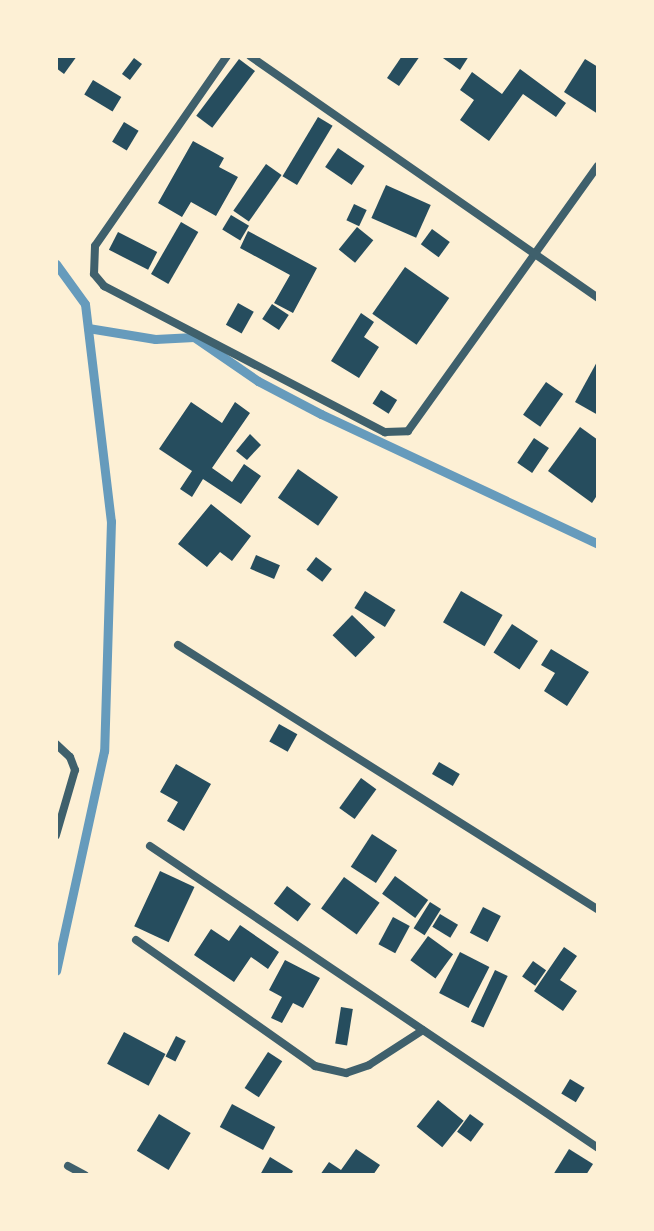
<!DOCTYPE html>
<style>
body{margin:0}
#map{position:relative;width:654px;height:1231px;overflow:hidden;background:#fdf0d5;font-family:"DejaVu Sans",sans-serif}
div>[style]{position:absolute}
.stream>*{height:9px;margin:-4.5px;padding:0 4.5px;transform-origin:4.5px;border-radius:4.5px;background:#669bbc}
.building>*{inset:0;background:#264d5e;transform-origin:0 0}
.minor>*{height:8px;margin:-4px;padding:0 4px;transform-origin:4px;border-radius:4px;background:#3f606c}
span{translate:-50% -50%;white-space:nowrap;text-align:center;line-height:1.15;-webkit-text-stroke:8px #fdf0d5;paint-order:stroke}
.frame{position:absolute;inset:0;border:58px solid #fdf0d5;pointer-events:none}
</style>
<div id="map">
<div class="stream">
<div style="left:56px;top:264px;width:49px;rotate:54.1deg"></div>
<div style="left:85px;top:304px;width:219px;rotate:83.2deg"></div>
<div style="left:111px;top:521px;width:230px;rotate:91.7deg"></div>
<div style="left:104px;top:751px;width:225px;rotate:102.3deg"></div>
<div style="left:88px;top:328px;width:68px;rotate:9.3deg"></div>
<div style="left:155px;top:339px;width:39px;rotate:-3deg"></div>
<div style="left:194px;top:337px;width:78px;rotate:34.5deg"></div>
<div style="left:258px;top:381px;width:71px;rotate:27.6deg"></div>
<div style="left:321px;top:414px;width:306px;rotate:25.1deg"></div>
</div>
<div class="building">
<div style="clip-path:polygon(56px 56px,77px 56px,64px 74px,56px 68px)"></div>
<div style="clip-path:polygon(402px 56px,420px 56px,399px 86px,387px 78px)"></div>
<div style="clip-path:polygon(440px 56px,469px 56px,460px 70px)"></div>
<div style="left:134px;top:58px;width:10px;height:20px;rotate:37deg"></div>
<div style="left:239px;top:59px;width:20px;height:71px;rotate:37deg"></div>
<div style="clip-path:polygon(585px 59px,598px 67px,598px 114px,564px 92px)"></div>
<div style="clip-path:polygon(520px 69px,566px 103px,556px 117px,523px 94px,489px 141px,460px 120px,474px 100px,460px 90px,472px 72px,502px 94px)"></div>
<div style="left:93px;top:80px;width:33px;height:17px;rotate:31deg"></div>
<div style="left:318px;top:117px;width:17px;height:69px;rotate:31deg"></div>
<div style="left:124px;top:122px;width:17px;height:23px;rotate:31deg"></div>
<div style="clip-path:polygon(193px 141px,224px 158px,219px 167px,238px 177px,216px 216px,191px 202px,182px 217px,158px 203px)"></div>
<div style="left:338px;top:148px;width:32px;height:23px;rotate:34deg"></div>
<div style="left:266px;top:164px;width:19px;height:57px;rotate:35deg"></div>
<div style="left:386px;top:185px;width:49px;height:36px;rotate:24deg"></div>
<div style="left:354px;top:204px;width:14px;height:18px;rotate:25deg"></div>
<div style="left:231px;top:215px;width:21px;height:17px;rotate:31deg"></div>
<div style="left:181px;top:222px;width:20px;height:60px;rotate:30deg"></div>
<div style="left:357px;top:227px;width:21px;height:29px;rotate:39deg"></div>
<div style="left:432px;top:229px;width:22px;height:19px;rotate:36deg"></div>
<div style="clip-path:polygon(248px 231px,317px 268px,293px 313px,274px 303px,290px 275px,240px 248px)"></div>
<div style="left:118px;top:232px;width:44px;height:20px;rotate:27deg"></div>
<div style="left:405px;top:267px;width:54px;height:57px;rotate:35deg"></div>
<div style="left:238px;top:303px;width:18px;height:25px;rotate:29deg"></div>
<div style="left:272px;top:304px;width:20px;height:18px;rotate:33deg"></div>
<div style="clip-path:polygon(361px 313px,374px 322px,364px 337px,379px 347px,359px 378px,331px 361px)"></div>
<div style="clip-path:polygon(598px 360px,598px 415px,575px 402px)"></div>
<div style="left:546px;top:382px;width:21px;height:40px;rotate:35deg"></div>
<div style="left:381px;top:390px;width:19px;height:16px;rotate:32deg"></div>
<div style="clip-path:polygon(191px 402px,222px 423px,235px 402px,250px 413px,212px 468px,232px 482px,244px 464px,261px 476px,241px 504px,203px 479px,192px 497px,180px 489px,192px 471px,159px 449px)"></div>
<div style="clip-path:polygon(580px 427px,598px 440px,598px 494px,592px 503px,548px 471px)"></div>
<div style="clip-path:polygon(250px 434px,261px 445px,247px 460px,236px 451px)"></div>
<div style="left:534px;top:438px;width:18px;height:30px;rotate:34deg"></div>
<div style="left:298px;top:469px;width:49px;height:35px;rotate:35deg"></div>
<div style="clip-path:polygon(211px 504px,251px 536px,232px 561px,220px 552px,207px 567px,178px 544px)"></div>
<div style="left:256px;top:555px;width:26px;height:15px;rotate:23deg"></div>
<div style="left:316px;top:557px;width:20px;height:16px;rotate:37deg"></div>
<div style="left:365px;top:591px;width:36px;height:20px;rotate:32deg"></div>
<div style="left:461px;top:591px;width:48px;height:36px;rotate:30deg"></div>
<div style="left:352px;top:615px;width:32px;height:28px;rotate:44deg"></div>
<div style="left:512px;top:624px;width:31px;height:34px;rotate:33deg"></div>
<div style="clip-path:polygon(551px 649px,589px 672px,567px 706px,544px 691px,555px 673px,541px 665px)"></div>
<div style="left:279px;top:724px;width:21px;height:20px;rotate:29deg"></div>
<div style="left:439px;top:762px;width:24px;height:14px;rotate:30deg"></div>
<div style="clip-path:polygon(176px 764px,211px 784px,184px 831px,167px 821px,178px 802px,160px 792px)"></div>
<div style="left:361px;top:778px;width:19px;height:37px;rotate:36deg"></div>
<div style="left:372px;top:834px;width:30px;height:39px;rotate:33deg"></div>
<div style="left:160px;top:871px;width:38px;height:61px;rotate:25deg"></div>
<div style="left:395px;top:876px;width:41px;height:22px;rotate:36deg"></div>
<div style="left:344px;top:877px;width:44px;height:39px;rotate:36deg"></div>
<div style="left:287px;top:886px;width:30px;height:22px;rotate:37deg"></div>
<div style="left:430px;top:902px;width:13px;height:31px;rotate:32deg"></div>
<div style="left:483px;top:907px;width:20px;height:29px;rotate:27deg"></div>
<div style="left:440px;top:914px;width:21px;height:15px;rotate:31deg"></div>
<div style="left:393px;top:917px;width:19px;height:31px;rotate:28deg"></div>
<div style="clip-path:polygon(240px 925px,279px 952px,268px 969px,251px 957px,234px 982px,194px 955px,211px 929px,229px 941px)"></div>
<div style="left:428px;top:936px;width:31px;height:30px;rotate:36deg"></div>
<div style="clip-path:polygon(564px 947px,577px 956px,560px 980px,577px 991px,563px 1011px,534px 991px)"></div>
<div style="left:460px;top:952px;width:33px;height:46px;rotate:27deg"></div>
<div style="clip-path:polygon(285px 960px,320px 978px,303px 1008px,293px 1003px,282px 1023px,271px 1018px,282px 997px,269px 990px)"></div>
<div style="left:533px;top:961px;width:16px;height:19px;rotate:35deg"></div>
<div style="left:495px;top:970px;width:14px;height:57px;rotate:25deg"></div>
<div style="left:341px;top:1007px;width:12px;height:37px;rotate:9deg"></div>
<div style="left:124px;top:1032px;width:47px;height:36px;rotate:28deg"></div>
<div style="left:176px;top:1036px;width:11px;height:23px;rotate:27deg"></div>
<div style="left:268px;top:1052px;width:17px;height:43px;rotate:33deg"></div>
<div style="left:570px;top:1079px;width:17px;height:17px;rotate:31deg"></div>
<div style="left:438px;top:1100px;width:33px;height:34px;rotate:39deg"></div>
<div style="left:232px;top:1104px;width:49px;height:26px;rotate:28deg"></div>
<div style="left:159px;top:1114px;width:37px;height:43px;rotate:31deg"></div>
<div style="left:470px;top:1114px;width:17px;height:22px;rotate:36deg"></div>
<div style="clip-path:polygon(356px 1149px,380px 1165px,373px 1175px,320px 1175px,329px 1162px,341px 1170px)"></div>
<div style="clip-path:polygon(569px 1149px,593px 1164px,586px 1175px,553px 1175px)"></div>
<div style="clip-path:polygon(270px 1157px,293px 1171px,291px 1175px,260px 1175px)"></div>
</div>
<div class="minor">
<div style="left:227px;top:56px;width:231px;rotate:124.8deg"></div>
<div style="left:95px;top:246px;width:28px;rotate:92deg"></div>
<div style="left:94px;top:274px;width:16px;rotate:50deg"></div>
<div style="left:104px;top:286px;width:317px;rotate:27.5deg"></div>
<div style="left:385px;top:432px;width:23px;rotate:-2deg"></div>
<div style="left:408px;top:431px;width:326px;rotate:-54.4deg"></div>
<div style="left:250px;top:56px;width:424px;rotate:34.8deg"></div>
<div style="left:178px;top:645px;width:496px;rotate:32.2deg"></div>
<div style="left:56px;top:744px;width:19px;rotate:43deg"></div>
<div style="left:70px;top:757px;width:14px;rotate:69deg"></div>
<div style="left:75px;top:770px;width:68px;rotate:106.3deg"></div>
<div style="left:150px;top:846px;width:540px;rotate:33.98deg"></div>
<div style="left:136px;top:940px;width:219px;rotate:35.1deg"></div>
<div style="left:315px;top:1066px;width:32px;rotate:13deg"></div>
<div style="left:346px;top:1073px;width:24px;rotate:-19deg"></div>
<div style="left:369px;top:1065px;width:64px;rotate:-32.9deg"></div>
<div style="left:68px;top:1166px;width:19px;rotate:28deg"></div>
</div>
<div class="frame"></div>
</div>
